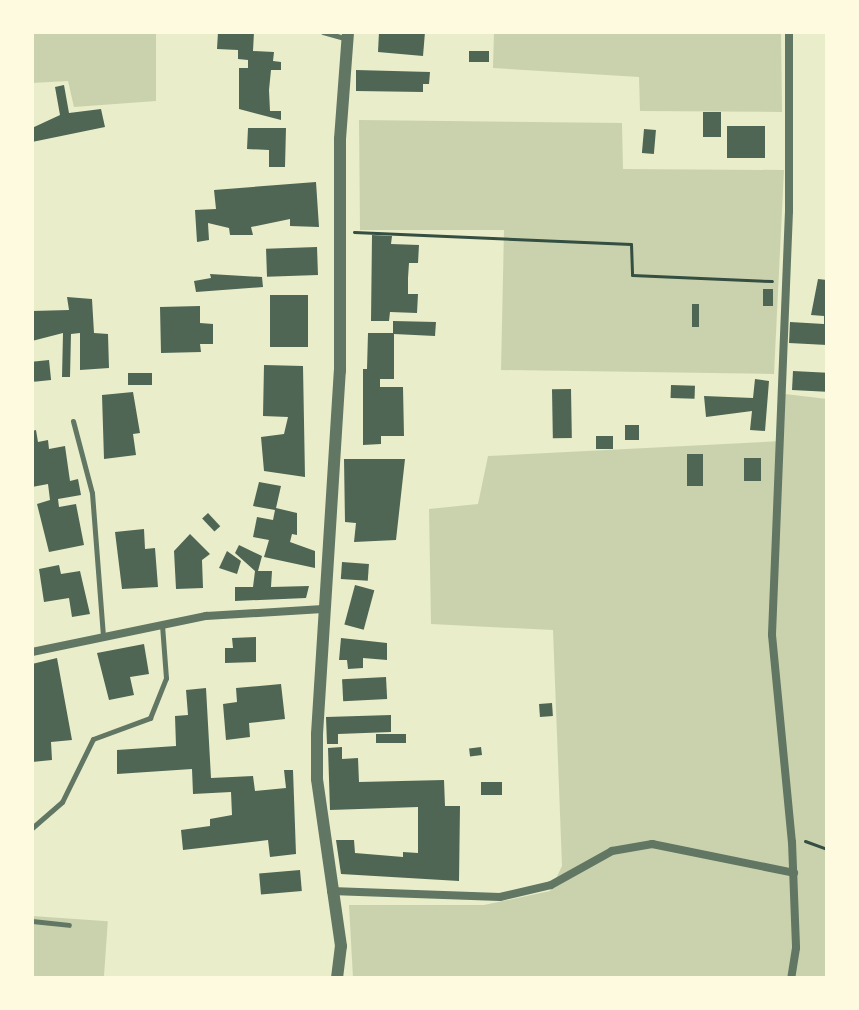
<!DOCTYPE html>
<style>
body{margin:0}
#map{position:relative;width:859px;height:1010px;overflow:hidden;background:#e9edc9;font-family:Karla,sans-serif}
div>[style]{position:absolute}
.green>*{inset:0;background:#cad2ad;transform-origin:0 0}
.building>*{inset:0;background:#4f6655;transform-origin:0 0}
.path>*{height:3px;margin:-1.5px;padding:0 1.5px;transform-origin:1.5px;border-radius:1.5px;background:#344e41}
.service>*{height:5px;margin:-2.5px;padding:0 2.5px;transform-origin:2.5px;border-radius:2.5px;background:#617663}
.minor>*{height:8px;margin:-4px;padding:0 4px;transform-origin:4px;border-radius:4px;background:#617663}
.tertiary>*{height:12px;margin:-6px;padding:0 6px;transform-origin:6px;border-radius:6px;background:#617663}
span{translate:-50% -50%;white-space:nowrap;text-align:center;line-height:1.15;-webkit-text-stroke:8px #fefae0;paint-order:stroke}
.frame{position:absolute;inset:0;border:34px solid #fefae0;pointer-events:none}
</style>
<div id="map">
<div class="green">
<div style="clip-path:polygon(32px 32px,156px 32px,156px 101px,74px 107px,68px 81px,32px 83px)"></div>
<div style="clip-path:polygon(494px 32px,781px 32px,782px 112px,640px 111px,639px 77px,493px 68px)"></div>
<div style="clip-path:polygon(359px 120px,622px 123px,623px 169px,784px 170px,774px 374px,501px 370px,504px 230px,360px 230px)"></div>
<div style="clip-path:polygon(785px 394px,827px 399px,827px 978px,353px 978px,349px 905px,484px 905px,550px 891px,562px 866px,553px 630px,431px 624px,429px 509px,478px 504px,488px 456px,783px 441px)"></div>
<div style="left:32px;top:916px;width:76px;height:62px;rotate:4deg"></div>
</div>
<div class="building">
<div style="clip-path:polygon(218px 32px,254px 32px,253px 51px,274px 52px,273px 61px,281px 62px,281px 70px,271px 70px,269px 90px,270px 111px,281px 111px,281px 120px,239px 109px,239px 68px,248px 68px,248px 60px,238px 59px,238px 50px,217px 49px)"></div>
<div style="clip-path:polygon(379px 32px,425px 32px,423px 56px,378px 52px)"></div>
<div style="left:469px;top:51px;width:20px;height:11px"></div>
<div style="clip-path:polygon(356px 70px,430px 72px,429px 84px,423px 84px,423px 92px,356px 91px)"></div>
<div style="clip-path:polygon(64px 85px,69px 113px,101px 109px,105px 127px,32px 142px,32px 128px,60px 115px,55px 87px)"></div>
<div style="left:703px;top:112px;width:18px;height:25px"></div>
<div style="left:765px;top:126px;width:32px;height:38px;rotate:90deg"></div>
<div style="clip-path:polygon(248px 128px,286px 128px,285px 167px,269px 167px,269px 150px,247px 149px)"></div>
<div style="left:644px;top:129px;width:12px;height:24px;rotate:5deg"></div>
<div style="clip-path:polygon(316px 182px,319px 227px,290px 226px,290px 219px,251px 227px,253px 235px,230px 235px,229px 228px,208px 223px,209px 240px,197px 242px,195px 210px,216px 209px,214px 190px)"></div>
<div style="clip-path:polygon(372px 235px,392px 236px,391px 244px,419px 245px,418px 263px,409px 263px,408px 278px,408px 294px,418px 294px,417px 313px,390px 312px,389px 321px,371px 321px)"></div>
<div style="left:317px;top:247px;width:28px;height:51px;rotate:88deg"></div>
<div style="clip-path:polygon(210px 274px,262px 277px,263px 287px,196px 292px,194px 281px,211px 278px)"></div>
<div style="clip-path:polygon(818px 279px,827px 280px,827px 345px,789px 343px,790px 322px,824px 324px,824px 316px,811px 315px)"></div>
<div style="left:763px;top:289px;width:10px;height:17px"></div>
<div style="left:270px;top:295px;width:38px;height:52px"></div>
<div style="clip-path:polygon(67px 297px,92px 299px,94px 333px,108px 334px,109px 368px,80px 370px,80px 333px,71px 334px,70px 377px,62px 377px,63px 333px,32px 341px,32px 311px,69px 310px)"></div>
<div style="left:692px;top:304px;width:7px;height:23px"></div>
<div style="clip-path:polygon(200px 306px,200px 323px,213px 324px,213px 344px,200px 344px,201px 352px,161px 353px,160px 307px)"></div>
<div style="clip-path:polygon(393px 321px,436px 322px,435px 336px,394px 334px,394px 379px,380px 379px,380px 387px,403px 387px,404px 436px,381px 436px,381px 444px,363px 445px,363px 369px,367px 369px,368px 333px,393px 333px)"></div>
<div style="left:49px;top:360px;width:20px;height:17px;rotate:84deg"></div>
<div style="clip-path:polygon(264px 365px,303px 366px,305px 477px,264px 471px,261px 437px,284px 434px,288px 417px,263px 416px)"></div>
<div style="left:793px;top:371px;width:34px;height:19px;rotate:3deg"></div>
<div style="left:128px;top:373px;width:24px;height:12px"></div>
<div style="clip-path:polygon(755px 379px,769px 381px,765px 431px,750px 430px,752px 411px,706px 417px,704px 396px,753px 398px)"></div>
<div style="left:671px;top:385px;width:24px;height:13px;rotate:2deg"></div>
<div style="left:571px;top:389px;width:49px;height:19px;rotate:89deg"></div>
<div style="clip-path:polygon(133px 392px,140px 433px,133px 434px,136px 455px,104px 459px,102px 395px)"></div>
<div style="left:625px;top:425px;width:14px;height:15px"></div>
<div style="clip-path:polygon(36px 430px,38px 442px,48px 440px,49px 449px,65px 446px,70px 481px,78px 479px,81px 495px,58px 499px,59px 507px,76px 504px,84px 545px,49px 552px,37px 504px,50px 500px,48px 484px,32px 487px,32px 431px)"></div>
<div style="left:596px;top:436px;width:17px;height:13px"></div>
<div style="left:687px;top:454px;width:16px;height:32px"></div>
<div style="left:744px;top:458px;width:17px;height:23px"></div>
<div style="clip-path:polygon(344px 459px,405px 459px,396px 540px,354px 542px,356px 523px,345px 522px)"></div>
<div style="clip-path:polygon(259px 482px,281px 486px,276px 508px,297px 513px,297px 535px,292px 534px,290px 542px,315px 551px,315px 568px,264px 557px,269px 540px,253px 537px,257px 517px,273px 520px,275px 510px,253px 506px)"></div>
<div style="left:208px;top:513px;width:18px;height:8px;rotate:47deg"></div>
<div style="clip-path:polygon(144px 529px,145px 549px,155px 548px,158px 587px,122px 589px,115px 532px)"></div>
<div style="clip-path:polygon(190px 534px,210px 554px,202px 560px,203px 588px,176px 589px,174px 551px)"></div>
<div style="clip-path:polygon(239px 545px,262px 556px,258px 571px,272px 571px,271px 587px,309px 586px,306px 598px,235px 601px,235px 587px,253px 587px,255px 571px,235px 553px)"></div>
<div style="clip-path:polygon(227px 551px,241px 561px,237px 574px,219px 568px)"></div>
<div style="left:342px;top:562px;width:27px;height:17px;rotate:4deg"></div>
<div style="clip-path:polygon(59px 565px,61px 574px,80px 571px,90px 614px,72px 617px,69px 598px,44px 602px,39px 569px)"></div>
<div style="left:355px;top:585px;width:20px;height:41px;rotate:15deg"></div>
<div style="clip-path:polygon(256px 637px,256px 662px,225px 663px,225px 648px,233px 648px,232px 638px)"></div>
<div style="clip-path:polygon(341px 638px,387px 643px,387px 660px,363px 658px,363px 668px,348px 669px,347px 660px,339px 660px)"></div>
<div style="clip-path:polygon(144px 644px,149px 674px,130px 677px,134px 695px,109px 700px,97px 653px)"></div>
<div style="clip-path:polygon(57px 658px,72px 740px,51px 742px,52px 760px,32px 762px,32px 664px)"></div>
<div style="left:386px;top:677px;width:22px;height:44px;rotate:87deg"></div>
<div style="clip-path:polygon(281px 684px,285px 719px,249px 723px,250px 737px,226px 740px,223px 704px,237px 702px,236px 688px)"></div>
<div style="clip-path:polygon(206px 688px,211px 778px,253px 776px,255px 791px,286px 788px,284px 770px,293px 770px,296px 854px,270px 857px,268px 840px,183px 850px,181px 830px,210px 826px,210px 819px,232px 815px,231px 792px,193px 794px,192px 769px,117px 774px,117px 750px,176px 746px,175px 716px,188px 715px,186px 690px)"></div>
<div style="left:552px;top:703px;width:13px;height:13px;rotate:86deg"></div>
<div style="clip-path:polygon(391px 715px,391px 732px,338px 734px,338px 744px,327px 744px,326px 717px)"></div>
<div style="left:376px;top:734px;width:30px;height:9px"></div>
<div style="clip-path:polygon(342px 747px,342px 759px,358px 758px,359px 782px,444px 780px,445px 806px,460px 806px,459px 881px,341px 874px,336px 840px,354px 840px,355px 853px,403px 857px,403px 852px,418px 853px,418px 807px,330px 810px,328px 748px)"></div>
<div style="left:481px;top:747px;width:8px;height:12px;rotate:83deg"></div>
<div style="left:481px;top:782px;width:21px;height:13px"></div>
<div style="left:300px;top:870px;width:21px;height:41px;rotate:85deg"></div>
</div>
<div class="path">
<div style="left:354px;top:232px;width:277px;rotate:2.5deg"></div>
<div style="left:631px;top:244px;width:31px;rotate:88deg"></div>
<div style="left:632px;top:275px;width:140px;rotate:2.5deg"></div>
<div style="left:805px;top:841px;width:23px;rotate:20deg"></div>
</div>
<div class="service">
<div style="left:323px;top:32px;width:25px;rotate:16deg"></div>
<div style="left:73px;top:421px;width:74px;rotate:75.2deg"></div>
<div style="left:92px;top:493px;width:142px;rotate:85.6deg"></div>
<div style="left:32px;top:828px;width:40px;rotate:-41deg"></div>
<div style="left:62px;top:802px;width:70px;rotate:-63.8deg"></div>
<div style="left:93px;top:739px;width:61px;rotate:-20.2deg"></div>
<div style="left:150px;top:718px;width:43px;rotate:-68.2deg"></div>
<div style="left:166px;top:678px;width:53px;rotate:-94.3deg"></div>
<div style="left:32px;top:921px;width:37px;rotate:6deg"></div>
</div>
<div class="minor">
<div style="left:789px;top:32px;width:179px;rotate:90deg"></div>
<div style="left:789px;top:211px;width:424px;rotate:92.3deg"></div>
<div style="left:772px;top:635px;width:208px;rotate:84.5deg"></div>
<div style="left:792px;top:842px;width:106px;rotate:87.8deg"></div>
<div style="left:796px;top:948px;width:30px;rotate:99deg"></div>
<div style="left:32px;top:652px;width:178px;rotate:-11.7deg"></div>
<div style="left:206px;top:616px;width:117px;rotate:-3.4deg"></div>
<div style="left:331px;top:891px;width:169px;rotate:2deg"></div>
<div style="left:500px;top:897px;width:52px;rotate:-13.2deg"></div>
<div style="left:551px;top:885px;width:70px;rotate:-29.1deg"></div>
<div style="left:612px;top:851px;width:41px;rotate:-9.9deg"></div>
<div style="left:652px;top:844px;width:145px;rotate:11.5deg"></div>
</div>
<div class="tertiary">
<div style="left:337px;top:978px;width:32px;rotate:-83deg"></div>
<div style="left:341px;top:946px;width:169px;rotate:-98.2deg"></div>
<div style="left:317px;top:779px;width:45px;rotate:-90deg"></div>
<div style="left:317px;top:734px;width:364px;rotate:-86.4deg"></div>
<div style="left:340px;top:371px;width:232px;rotate:-90deg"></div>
<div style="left:340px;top:139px;width:107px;rotate:-85.7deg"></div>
</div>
<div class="frame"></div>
</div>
